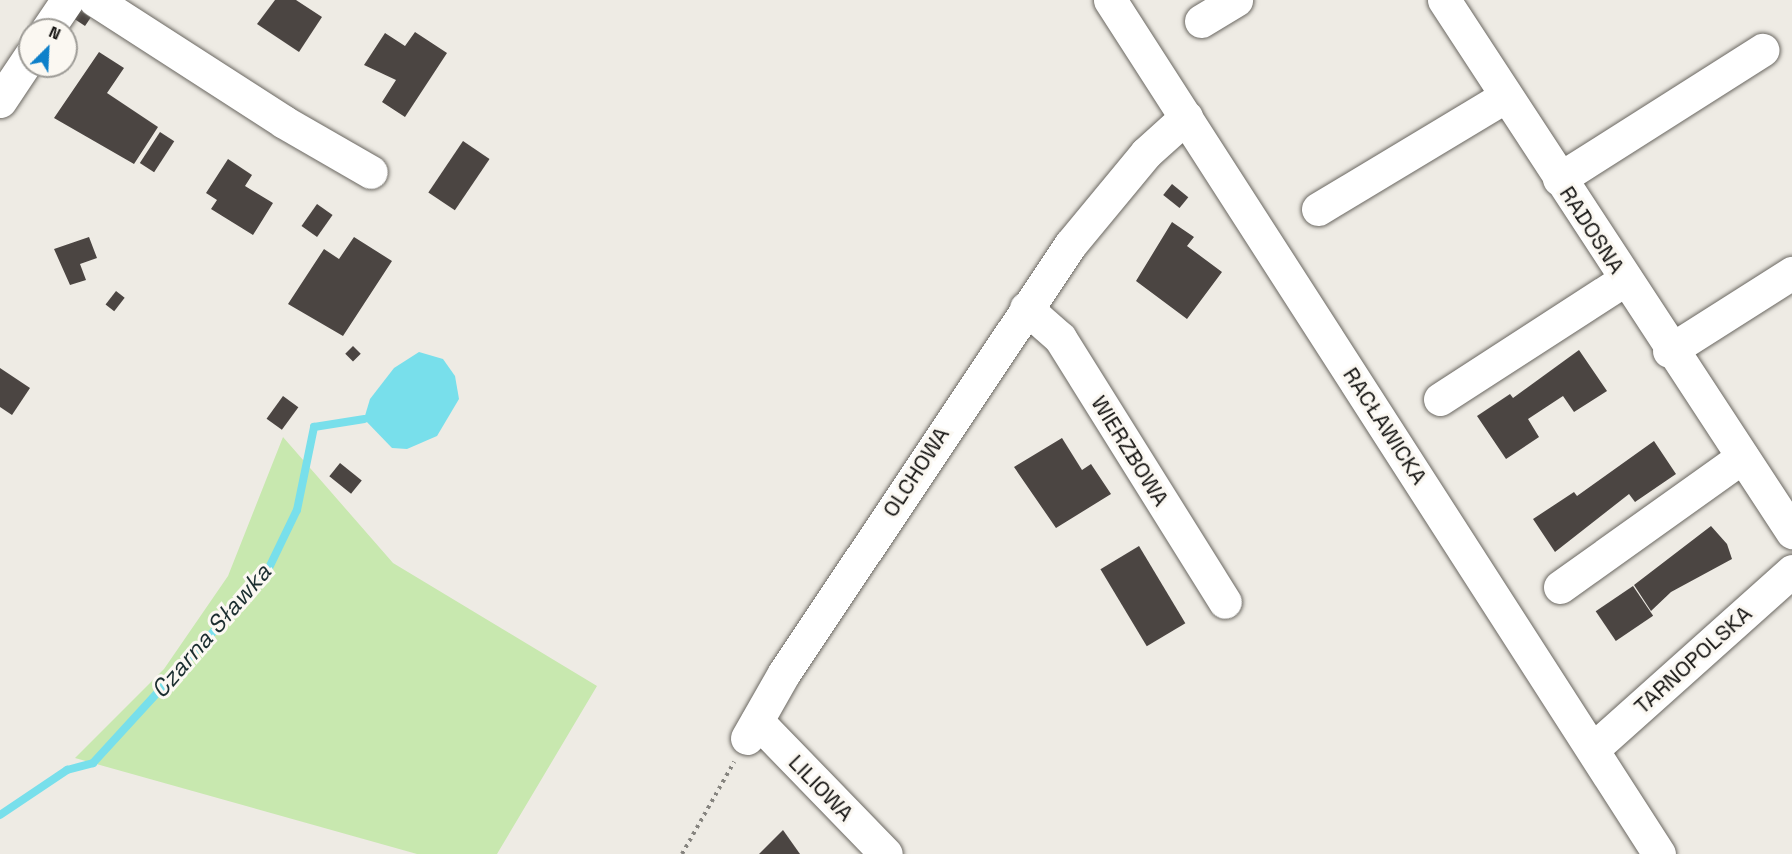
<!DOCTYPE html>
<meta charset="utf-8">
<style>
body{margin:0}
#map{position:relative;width:1792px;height:854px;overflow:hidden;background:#eeebe4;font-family:"Space Grotesk",sans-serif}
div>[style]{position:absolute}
.green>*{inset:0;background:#c8e8af}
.water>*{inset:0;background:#78dfeb}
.stream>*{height:8px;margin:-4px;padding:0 4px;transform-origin:4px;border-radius:4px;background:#78dfeb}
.building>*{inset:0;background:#4b4542;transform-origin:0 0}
.path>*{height:4px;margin-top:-2px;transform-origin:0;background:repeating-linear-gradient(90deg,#86847f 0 3px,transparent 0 7.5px)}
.roads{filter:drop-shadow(0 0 2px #6a6761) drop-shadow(0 0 2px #6a6761)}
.minor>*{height:33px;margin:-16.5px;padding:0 16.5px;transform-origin:16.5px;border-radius:16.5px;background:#fff}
span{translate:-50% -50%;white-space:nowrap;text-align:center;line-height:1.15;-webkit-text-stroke:6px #fbf8f2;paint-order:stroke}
.street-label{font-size:22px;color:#12110f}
.water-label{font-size:24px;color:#1a2d2f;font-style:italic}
.north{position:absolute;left:18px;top:18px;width:60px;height:60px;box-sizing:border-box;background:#fbf8f2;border:2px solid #9e9c97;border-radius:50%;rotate:24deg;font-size:16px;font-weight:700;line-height:24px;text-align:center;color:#12110f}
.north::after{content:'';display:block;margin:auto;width:21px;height:27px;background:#0d80ca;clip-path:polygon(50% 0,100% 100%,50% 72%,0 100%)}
</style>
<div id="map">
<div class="green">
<div style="clip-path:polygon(283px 437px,393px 563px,597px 686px,497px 854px,417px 854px,75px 758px,164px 669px,228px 576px)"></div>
</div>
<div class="water">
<div style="clip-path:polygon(419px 352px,443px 359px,455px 376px,459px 399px,437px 436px,407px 449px,392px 448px,364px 419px,370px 399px,394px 368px)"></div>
</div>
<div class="stream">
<div style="left:0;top:815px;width:81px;rotate:-33.9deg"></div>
<div style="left:67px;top:770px;width:27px;rotate:-15deg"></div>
<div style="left:93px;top:763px;width:256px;rotate:-47.5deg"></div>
<div style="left:266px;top:574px;width:71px;rotate:-64.2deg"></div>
<div style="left:297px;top:510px;width:85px;rotate:-78.4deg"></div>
<div style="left:314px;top:427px;width:51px;rotate:-9.1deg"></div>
</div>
<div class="building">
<div style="clip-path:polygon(275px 0,296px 0,322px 17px,299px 52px,257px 24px)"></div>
<div style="left:79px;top:10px;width:14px;height:10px;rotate:34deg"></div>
<div style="clip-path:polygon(415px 32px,447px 53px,405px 117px,382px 102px,396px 80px,364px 65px,385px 33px,405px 46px)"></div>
<div style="clip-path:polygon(99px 52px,124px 68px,107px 93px,158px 127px,134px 164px,54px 118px)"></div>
<div style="left:160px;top:132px;width:17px;height:37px;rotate:33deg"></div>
<div style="left:463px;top:141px;width:32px;height:62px;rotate:34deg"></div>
<div style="clip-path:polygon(228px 159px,252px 175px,245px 186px,273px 203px,253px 235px,211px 209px,217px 200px,206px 193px)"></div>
<div style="left:1172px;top:184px;width:21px;height:14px;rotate:39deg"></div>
<div style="left:317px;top:204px;width:19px;height:27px;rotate:35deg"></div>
<div style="clip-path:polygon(1172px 222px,1194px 237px,1187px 246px,1222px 272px,1187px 319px,1136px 281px)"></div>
<div style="clip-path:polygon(89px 237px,97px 258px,80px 264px,86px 280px,70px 285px,54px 249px)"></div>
<div style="clip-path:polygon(354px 237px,392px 261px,343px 336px,288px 304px,324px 249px,339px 259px)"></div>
<div style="left:116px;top:291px;width:11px;height:17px;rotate:38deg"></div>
<div style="left:353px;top:346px;width:11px;height:11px;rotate:45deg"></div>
<div style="clip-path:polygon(1579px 350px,1607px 391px,1574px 412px,1563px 396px,1528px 419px,1539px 437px,1506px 459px,1477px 416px,1510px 394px,1513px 398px)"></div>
<div style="clip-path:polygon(0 368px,30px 388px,12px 415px,0 407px)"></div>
<div style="left:283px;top:396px;width:19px;height:28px;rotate:36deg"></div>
<div style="clip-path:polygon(1062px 438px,1082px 470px,1091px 464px,1111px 494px,1056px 528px,1014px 467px)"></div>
<div style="clip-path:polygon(1654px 441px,1676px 474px,1635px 502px,1629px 494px,1555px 552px,1533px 519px,1574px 492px,1577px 496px)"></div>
<div style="left:340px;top:463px;width:28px;height:17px;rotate:39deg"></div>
<div style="clip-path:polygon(1711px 526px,1727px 544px,1732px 559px,1671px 592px,1651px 611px,1634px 585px)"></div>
<div style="left:1139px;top:546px;width:90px;height:45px;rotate:59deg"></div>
<div style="left:1633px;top:586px;width:36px;height:45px;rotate:56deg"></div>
<div style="clip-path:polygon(783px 830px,800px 854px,759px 854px)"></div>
</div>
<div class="path">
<div style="left:682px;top:854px;width:106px;rotate:-60.5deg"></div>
</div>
<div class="roads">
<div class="minor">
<div style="left:95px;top:0;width:225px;rotate:32.8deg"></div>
<div style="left:284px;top:122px;width:100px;rotate:29.9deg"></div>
<div style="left:1110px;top:0;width:1015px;rotate:57.26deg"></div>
<div style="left:1444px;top:0;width:636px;rotate:56.81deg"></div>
<div style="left:1201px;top:21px;width:41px;rotate:-31deg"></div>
<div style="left:47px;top:30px;width:36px;rotate:-56deg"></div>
<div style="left:0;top:101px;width:54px;rotate:-56.3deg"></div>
<div style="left:1559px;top:179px;width:241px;rotate:-32.4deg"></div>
<div style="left:1318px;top:209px;width:219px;rotate:-31deg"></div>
<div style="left:1026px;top:308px;width:45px;rotate:41.4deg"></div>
<div style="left:1060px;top:338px;width:311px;rotate:58deg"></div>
<div style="left:1669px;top:351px;width:146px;rotate:-32.4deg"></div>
<div style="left:1440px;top:399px;width:219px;rotate:-32.9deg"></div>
<div style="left:1560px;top:587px;width:224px;rotate:-35.5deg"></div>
<div style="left:757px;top:721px;width:185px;rotate:45.9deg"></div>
<div style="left:747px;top:738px;width:75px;rotate:-60.4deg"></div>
<div style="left:784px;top:673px;width:515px;rotate:-56.25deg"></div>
<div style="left:1070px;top:245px;width:119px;rotate:-50.4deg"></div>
<div style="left:1146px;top:153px;width:54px;rotate:-42deg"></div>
<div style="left:1593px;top:749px;width:267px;rotate:-41.8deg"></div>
</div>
</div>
<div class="street-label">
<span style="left:1592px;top:230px;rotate:57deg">RADOSNA</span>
<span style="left:1385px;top:426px;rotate:57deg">RACŁAWICKA</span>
<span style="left:1130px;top:451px;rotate:58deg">WIERZBOWA</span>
<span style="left:916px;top:472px;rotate:-57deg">OLCHOWA</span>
<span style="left:1693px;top:660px;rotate:-42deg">TARNOPOLSKA</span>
<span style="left:821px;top:788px;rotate:46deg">LILIOWA</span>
</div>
<div class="water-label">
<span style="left:211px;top:631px;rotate:-49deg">Czarna Sławka</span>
</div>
<div class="north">N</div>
</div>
